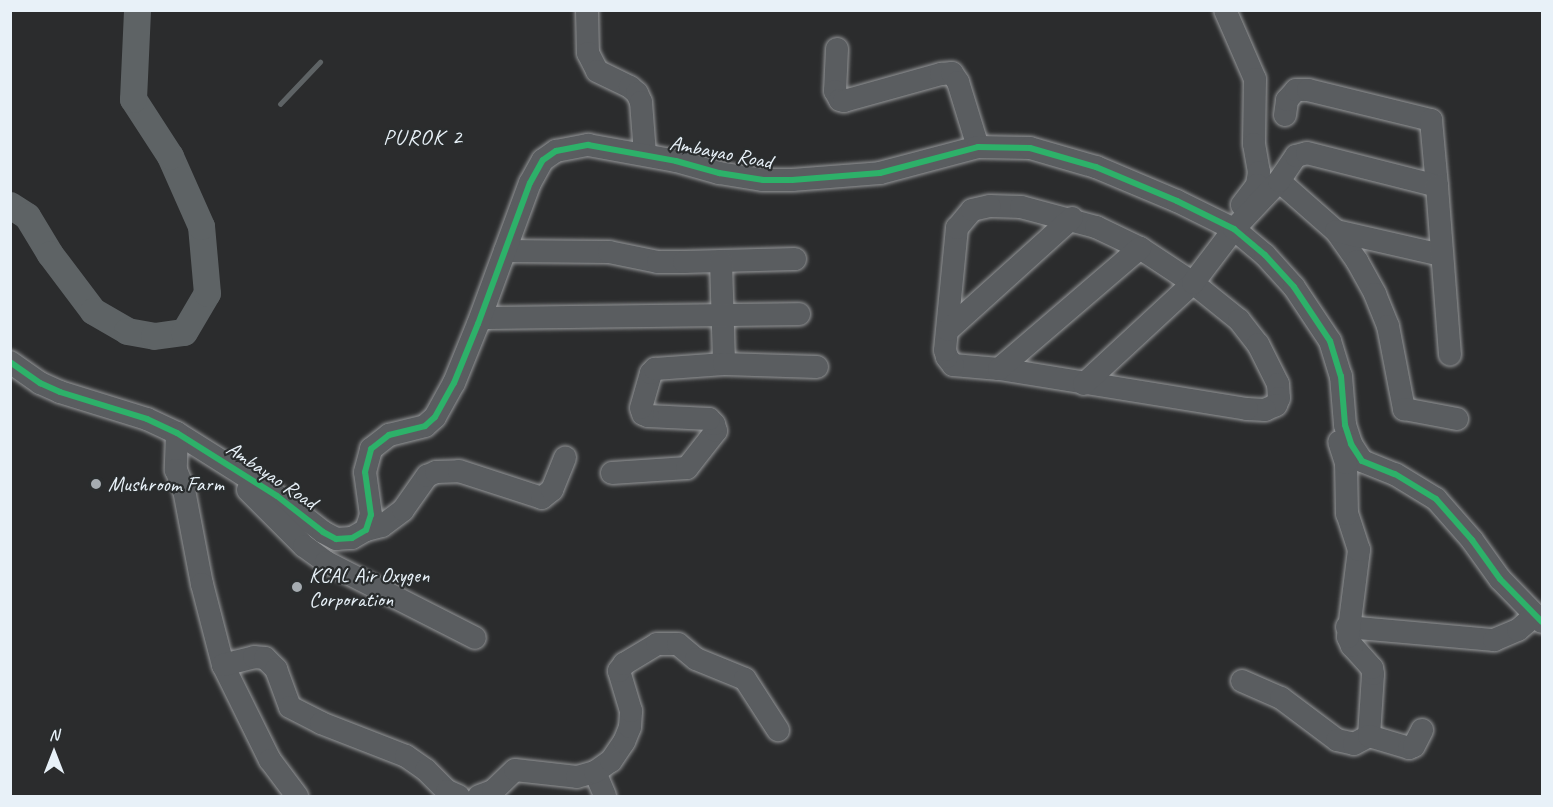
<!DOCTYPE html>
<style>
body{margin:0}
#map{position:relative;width:1553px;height:807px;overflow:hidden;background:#2b2c2d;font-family:Caveat,sans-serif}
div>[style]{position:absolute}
.stream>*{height:4.5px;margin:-2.25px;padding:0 2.25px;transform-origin:2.25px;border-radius:2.25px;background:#5e6365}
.river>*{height:27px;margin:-13.5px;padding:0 13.5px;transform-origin:13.5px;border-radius:13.5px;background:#5e6365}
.roads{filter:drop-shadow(0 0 2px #96989a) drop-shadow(0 0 2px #96989a)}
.minor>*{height:22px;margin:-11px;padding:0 11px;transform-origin:11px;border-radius:11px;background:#5a5d60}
.cycleway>*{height:6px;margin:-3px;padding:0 3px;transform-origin:3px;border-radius:3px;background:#2db169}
.dots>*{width:16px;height:16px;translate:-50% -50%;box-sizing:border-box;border:3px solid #2a2d2e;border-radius:50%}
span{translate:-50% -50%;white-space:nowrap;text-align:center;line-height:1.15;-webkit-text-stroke:4.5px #2a2d2e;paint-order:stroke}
.street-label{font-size:21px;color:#e8f1f8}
.poi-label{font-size:21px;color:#e8f1f8}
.left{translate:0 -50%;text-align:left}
.neighbourhood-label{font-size:22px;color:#e8f1f8;letter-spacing:1.5px}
.frame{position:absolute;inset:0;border:12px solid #e8f1f8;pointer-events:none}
.north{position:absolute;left:24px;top:723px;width:60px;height:60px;-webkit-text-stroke:4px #2a2d2e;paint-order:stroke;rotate:0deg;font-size:16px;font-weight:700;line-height:24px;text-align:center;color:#e8f1f8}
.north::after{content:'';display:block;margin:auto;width:21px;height:27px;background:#e8f1f8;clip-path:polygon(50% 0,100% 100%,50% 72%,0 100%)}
</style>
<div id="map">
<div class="stream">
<div style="left:280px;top:104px;width:58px;rotate:-46.4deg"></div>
</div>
<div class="river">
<div style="left:10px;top:205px;width:20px;rotate:33deg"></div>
<div style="left:27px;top:216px;width:44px;rotate:58.8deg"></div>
<div style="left:50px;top:254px;width:71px;rotate:53deg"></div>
<div style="left:93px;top:311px;width:39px;rotate:30deg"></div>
<div style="left:127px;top:331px;width:27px;rotate:10deg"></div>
<div style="left:154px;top:336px;width:30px;rotate:-8deg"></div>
<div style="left:184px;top:332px;width:45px;rotate:-59.5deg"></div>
<div style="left:207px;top:293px;width:67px;rotate:-95.1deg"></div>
<div style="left:201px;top:226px;width:77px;rotate:-113.9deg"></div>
<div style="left:170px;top:156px;width:68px;rotate:-123deg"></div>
<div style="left:133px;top:99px;width:89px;rotate:-87.4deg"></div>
</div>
<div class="roads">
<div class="minor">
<div style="left:587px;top:10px;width:43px;rotate:88.7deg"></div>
<div style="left:588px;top:53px;width:20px;rotate:63deg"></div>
<div style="left:597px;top:71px;width:37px;rotate:26deg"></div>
<div style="left:630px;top:87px;width:9px;rotate:41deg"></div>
<div style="left:637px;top:93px;width:10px;rotate:66deg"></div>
<div style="left:641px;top:102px;width:52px;rotate:85.6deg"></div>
<div style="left:1225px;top:10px;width:75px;rotate:66.5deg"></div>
<div style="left:1255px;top:79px;width:65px;rotate:90.9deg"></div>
<div style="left:1254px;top:144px;width:28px;rotate:80deg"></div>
<div style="left:1259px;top:172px;width:13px;rotate:99deg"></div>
<div style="left:1257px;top:185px;width:25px;rotate:127deg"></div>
<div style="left:837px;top:49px;width:42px;rotate:92.7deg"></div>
<div style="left:835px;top:91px;width:10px;rotate:61deg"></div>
<div style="left:840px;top:100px;width:4px;rotate:14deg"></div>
<div style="left:844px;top:101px;width:101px;rotate:-15.6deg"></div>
<div style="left:941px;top:74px;width:11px;rotate:-5deg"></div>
<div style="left:952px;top:73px;width:11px;rotate:56deg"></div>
<div style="left:958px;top:82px;width:68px;rotate:72.9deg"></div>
<div style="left:1285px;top:115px;width:15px;rotate:-82deg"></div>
<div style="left:1287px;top:100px;width:13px;rotate:-48deg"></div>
<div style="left:1296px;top:90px;width:12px"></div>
<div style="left:1308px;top:90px;width:127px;rotate:13.7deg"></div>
<div style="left:1431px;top:120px;width:66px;rotate:84.8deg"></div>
<div style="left:1279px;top:181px;width:76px;rotate:41.3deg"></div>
<div style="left:1336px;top:231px;width:37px;rotate:55deg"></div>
<div style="left:1357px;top:261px;width:38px;rotate:61deg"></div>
<div style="left:1375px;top:294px;width:35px;rotate:68deg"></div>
<div style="left:1388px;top:326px;width:85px;rotate:79.1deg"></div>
<div style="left:1404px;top:409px;width:54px;rotate:10.7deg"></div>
<div style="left:990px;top:206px;width:31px;rotate:2deg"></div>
<div style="left:1021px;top:207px;width:78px;rotate:14.9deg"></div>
<div style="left:1096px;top:227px;width:49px;rotate:25.5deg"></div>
<div style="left:1140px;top:248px;width:64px;rotate:33.4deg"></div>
<div style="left:1193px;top:283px;width:59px;rotate:38.8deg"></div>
<div style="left:1239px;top:320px;width:31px;rotate:52deg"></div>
<div style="left:1258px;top:344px;width:45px;rotate:63.4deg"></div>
<div style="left:1278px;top:384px;width:14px;rotate:86deg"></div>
<div style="left:1279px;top:398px;width:8px;rotate:113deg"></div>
<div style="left:1276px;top:405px;width:12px;rotate:156deg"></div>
<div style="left:1265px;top:410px;width:18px;rotate:-177deg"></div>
<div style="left:1247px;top:409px;width:251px;rotate:-170.8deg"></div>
<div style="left:999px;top:369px;width:46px;rotate:-175deg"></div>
<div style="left:953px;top:365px;width:10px;rotate:-127deg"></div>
<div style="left:947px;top:357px;width:7px;rotate:-106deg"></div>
<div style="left:945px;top:350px;width:123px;rotate:-84.4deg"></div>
<div style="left:957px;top:228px;width:23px;rotate:-50deg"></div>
<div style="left:972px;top:210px;width:18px;rotate:-13deg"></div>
<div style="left:1336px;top:231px;width:109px;rotate:12.8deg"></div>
<div style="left:505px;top:251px;width:104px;rotate:0.6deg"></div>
<div style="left:609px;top:252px;width:50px;rotate:11.5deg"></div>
<div style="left:658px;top:262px;width:26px"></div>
<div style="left:684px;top:262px;width:111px;rotate:-1.5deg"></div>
<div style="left:721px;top:261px;width:103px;rotate:88.3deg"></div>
<div style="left:481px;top:318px;width:318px;rotate:-0.7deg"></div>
<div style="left:948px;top:330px;width:167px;rotate:-42.1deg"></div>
<div style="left:10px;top:362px;width:37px;rotate:35deg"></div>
<div style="left:40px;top:383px;width:22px;rotate:24deg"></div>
<div style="left:60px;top:392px;width:91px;rotate:17.2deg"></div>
<div style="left:147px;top:419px;width:33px;rotate:25deg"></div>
<div style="left:177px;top:433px;width:118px;rotate:32.2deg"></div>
<div style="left:277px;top:496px;width:58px;rotate:38deg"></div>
<div style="left:323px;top:532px;width:15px;rotate:28deg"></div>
<div style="left:336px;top:539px;width:16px;rotate:-4deg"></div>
<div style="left:352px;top:538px;width:16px;rotate:-30deg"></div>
<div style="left:366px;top:530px;width:16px;rotate:-72deg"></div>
<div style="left:371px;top:515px;width:43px;rotate:-97.9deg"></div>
<div style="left:365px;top:472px;width:24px;rotate:-75deg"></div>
<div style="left:371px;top:449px;width:23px;rotate:-38deg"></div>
<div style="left:389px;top:435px;width:37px;rotate:-14deg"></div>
<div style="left:425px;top:426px;width:13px;rotate:-42deg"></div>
<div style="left:435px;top:417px;width:39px;rotate:-61deg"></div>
<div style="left:454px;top:383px;width:64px;rotate:-67.9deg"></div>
<div style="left:478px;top:324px;width:150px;rotate:-69.8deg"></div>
<div style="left:530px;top:183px;width:26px;rotate:-61deg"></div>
<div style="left:543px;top:160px;width:16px;rotate:-35deg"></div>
<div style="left:556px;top:151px;width:33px;rotate:-11deg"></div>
<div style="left:588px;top:145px;width:89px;rotate:10.3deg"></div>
<div style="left:676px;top:161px;width:45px;rotate:15.6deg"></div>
<div style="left:719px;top:173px;width:45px;rotate:9deg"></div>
<div style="left:763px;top:180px;width:29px"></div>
<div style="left:792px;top:180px;width:88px;rotate:-4.5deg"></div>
<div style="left:880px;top:173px;width:101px;rotate:-14.9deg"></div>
<div style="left:978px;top:147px;width:52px;rotate:1.1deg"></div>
<div style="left:1030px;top:148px;width:69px;rotate:16.1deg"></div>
<div style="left:1096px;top:167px;width:88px;rotate:22.8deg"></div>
<div style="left:1177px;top:201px;width:64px;rotate:26.2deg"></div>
<div style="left:1234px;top:229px;width:40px;rotate:40deg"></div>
<div style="left:1265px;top:255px;width:43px;rotate:47.8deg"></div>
<div style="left:1294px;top:287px;width:65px;rotate:56.3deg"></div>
<div style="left:1330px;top:341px;width:37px;rotate:73deg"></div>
<div style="left:1341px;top:376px;width:49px;rotate:85.3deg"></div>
<div style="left:1345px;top:425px;width:20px;rotate:72deg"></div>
<div style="left:1351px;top:444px;width:20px;rotate:57deg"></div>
<div style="left:1362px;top:461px;width:35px;rotate:22deg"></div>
<div style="left:1395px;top:474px;width:48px;rotate:31.4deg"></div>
<div style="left:1436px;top:499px;width:55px;rotate:48.7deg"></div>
<div style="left:1472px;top:540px;width:48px;rotate:54.3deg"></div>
<div style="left:1500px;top:579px;width:60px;rotate:45.7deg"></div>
<div style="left:999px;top:369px;width:186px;rotate:-40.6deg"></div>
<div style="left:1084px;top:384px;width:149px;rotate:-42.8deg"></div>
<div style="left:1193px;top:283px;width:68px;rotate:-52.8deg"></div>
<div style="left:1234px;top:229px;width:66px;rotate:-46.8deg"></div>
<div style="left:1279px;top:181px;width:30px;rotate:-56deg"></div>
<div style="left:1296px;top:156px;width:11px;rotate:-15deg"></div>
<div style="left:1307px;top:153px;width:134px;rotate:14.2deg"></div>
<div style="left:1437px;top:186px;width:169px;rotate:85.6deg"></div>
<div style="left:177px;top:433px;width:37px;rotate:92deg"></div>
<div style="left:176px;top:470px;width:22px;rotate:68deg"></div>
<div style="left:184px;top:490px;width:96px;rotate:79.2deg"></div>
<div style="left:202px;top:584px;width:84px;rotate:75.5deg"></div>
<div style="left:223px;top:665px;width:106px;rotate:63.7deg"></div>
<div style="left:270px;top:760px;width:45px;rotate:53.1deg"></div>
<div style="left:612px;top:473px;width:75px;rotate:-3.8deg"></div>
<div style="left:687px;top:468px;width:47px;rotate:-51.9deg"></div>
<div style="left:716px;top:431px;width:7px;rotate:-106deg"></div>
<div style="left:714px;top:424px;width:7px;rotate:-135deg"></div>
<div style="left:709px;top:419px;width:61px;rotate:-177.2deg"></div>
<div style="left:648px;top:416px;width:5px;rotate:-158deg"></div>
<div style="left:643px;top:414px;width:6px;rotate:-108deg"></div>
<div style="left:641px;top:408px;width:36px;rotate:-74deg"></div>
<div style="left:651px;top:373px;width:6px;rotate:-45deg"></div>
<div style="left:655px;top:369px;width:69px;rotate:-4.1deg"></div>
<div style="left:724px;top:364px;width:93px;rotate:1.8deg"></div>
<div style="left:248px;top:490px;width:79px;rotate:45deg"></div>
<div style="left:304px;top:546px;width:27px;rotate:36deg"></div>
<div style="left:326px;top:562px;width:167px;rotate:27deg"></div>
<div style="left:366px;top:530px;width:16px;rotate:-14deg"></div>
<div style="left:382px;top:526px;width:26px;rotate:-37deg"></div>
<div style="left:403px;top:510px;width:42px;rotate:-54.8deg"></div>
<div style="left:427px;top:476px;width:10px;rotate:-24deg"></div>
<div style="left:436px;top:472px;width:23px;rotate:-2deg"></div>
<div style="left:459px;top:471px;width:87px;rotate:18deg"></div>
<div style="left:542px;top:498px;width:13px;rotate:-39deg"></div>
<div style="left:552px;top:490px;width:35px;rotate:-68deg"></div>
<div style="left:1347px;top:627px;width:148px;rotate:5.1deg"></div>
<div style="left:1494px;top:640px;width:26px;rotate:-23deg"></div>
<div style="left:1518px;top:630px;width:23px;rotate:-41deg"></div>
<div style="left:223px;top:665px;width:32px;rotate:-14deg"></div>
<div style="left:254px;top:657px;width:11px;rotate:5deg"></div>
<div style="left:265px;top:658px;width:16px;rotate:45deg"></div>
<div style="left:276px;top:669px;width:40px;rotate:69.8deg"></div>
<div style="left:290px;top:707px;width:35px;rotate:27deg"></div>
<div style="left:321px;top:723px;width:91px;rotate:21.2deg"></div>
<div style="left:406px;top:756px;width:24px;rotate:35deg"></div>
<div style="left:426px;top:770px;width:30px;rotate:45deg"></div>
<div style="left:447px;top:791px;width:13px;rotate:23deg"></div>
<div style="left:1242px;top:681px;width:43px;rotate:23.6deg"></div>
<div style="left:1281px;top:698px;width:70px;rotate:36.9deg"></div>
<div style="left:1337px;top:740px;width:17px;rotate:13deg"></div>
<div style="left:1354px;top:744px;width:17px;rotate:-28deg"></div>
<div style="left:1369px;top:736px;width:62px;rotate:-86.3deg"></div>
<div style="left:1373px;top:674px;width:6px;rotate:-99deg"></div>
<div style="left:1372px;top:668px;width:30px;rotate:-132deg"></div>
<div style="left:1352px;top:646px;width:10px;rotate:-114deg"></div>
<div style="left:1348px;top:637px;width:88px;rotate:-82.8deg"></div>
<div style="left:1359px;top:550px;width:38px;rotate:-108deg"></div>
<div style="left:1347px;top:514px;width:51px;rotate:-91.1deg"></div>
<div style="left:1346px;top:463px;width:22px;rotate:-108deg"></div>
<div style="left:1369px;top:736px;width:42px;rotate:16.7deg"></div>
<div style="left:1409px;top:748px;width:5px;rotate:-22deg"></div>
<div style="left:1414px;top:746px;width:18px;rotate:-63deg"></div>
<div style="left:595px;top:772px;width:26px;rotate:67deg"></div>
<div style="left:479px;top:796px;width:15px;rotate:-20deg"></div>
<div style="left:493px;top:791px;width:30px;rotate:-44deg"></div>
<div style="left:515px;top:770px;width:62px;rotate:6.4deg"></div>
<div style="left:577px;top:777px;width:19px;rotate:-16deg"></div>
<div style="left:595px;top:772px;width:19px;rotate:-35deg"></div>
<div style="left:611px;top:761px;width:23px;rotate:-56deg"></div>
<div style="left:624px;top:742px;width:16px;rotate:-68deg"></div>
<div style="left:630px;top:727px;width:16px;rotate:-86deg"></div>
<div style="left:631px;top:711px;width:42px;rotate:-106.7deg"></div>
<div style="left:619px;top:671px;width:9px;rotate:-54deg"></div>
<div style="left:624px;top:664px;width:39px;rotate:-31deg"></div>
<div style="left:657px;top:644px;width:21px"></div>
<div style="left:678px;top:644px;width:23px;rotate:40deg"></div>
<div style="left:696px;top:659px;width:53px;rotate:22.2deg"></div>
<div style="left:745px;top:679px;width:61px;rotate:57.1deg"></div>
</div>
</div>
<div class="cycleway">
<div style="left:10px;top:362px;width:37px;rotate:35deg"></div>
<div style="left:40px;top:383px;width:22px;rotate:24deg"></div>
<div style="left:60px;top:392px;width:91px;rotate:17.2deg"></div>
<div style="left:147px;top:419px;width:33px;rotate:25deg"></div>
<div style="left:177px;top:433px;width:118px;rotate:32.2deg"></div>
<div style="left:277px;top:496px;width:58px;rotate:38deg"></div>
<div style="left:323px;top:532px;width:15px;rotate:28deg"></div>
<div style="left:336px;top:539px;width:16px;rotate:-4deg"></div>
<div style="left:352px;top:538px;width:16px;rotate:-30deg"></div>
<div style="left:366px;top:530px;width:16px;rotate:-72deg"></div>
<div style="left:371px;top:515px;width:43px;rotate:-97.9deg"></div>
<div style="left:365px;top:472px;width:24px;rotate:-75deg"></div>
<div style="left:371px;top:449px;width:23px;rotate:-38deg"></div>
<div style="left:389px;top:435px;width:37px;rotate:-14deg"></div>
<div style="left:425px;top:426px;width:13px;rotate:-42deg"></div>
<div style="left:435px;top:417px;width:39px;rotate:-61deg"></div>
<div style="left:454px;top:383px;width:64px;rotate:-67.9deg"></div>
<div style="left:478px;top:324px;width:150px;rotate:-69.8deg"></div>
<div style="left:530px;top:183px;width:26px;rotate:-61deg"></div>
<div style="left:543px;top:160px;width:16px;rotate:-35deg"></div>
<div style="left:556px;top:151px;width:33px;rotate:-11deg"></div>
<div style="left:588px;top:145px;width:89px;rotate:10.3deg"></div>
<div style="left:676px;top:161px;width:45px;rotate:15.6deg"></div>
<div style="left:719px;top:173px;width:45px;rotate:9deg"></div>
<div style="left:763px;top:180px;width:29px"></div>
<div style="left:792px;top:180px;width:88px;rotate:-4.5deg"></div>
<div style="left:880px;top:173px;width:101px;rotate:-14.9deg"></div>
<div style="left:978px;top:147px;width:52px;rotate:1.1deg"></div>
<div style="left:1030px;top:148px;width:69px;rotate:16.1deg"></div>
<div style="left:1096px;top:167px;width:88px;rotate:22.8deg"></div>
<div style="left:1177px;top:201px;width:64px;rotate:26.2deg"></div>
<div style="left:1234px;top:229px;width:40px;rotate:40deg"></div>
<div style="left:1265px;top:255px;width:43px;rotate:47.8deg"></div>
<div style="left:1294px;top:287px;width:65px;rotate:56.3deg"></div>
<div style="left:1330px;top:341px;width:37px;rotate:73deg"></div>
<div style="left:1341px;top:376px;width:49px;rotate:85.3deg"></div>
<div style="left:1345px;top:425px;width:20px;rotate:72deg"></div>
<div style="left:1351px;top:444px;width:20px;rotate:57deg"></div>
<div style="left:1362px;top:461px;width:35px;rotate:22deg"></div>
<div style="left:1395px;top:474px;width:48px;rotate:31.4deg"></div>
<div style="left:1436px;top:499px;width:55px;rotate:48.7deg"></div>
<div style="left:1472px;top:540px;width:48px;rotate:54.3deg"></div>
<div style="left:1500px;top:579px;width:60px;rotate:45.7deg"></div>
</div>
<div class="dots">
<div style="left:96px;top:484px;background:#a6acb1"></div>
<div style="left:297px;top:587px;background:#a6acb1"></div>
</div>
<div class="street-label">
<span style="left:721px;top:152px;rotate:11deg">Ambayao Road</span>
<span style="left:272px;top:475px;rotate:34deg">Ambayao Road</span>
</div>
<div class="poi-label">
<span class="left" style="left:108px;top:484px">Mushroom Farm</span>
<span class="left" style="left:309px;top:587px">KCAL Air Oxygen<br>Corporation</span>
</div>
<div class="neighbourhood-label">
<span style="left:423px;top:138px">PUROK 2</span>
</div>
<div class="frame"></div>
<div class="north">N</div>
</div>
